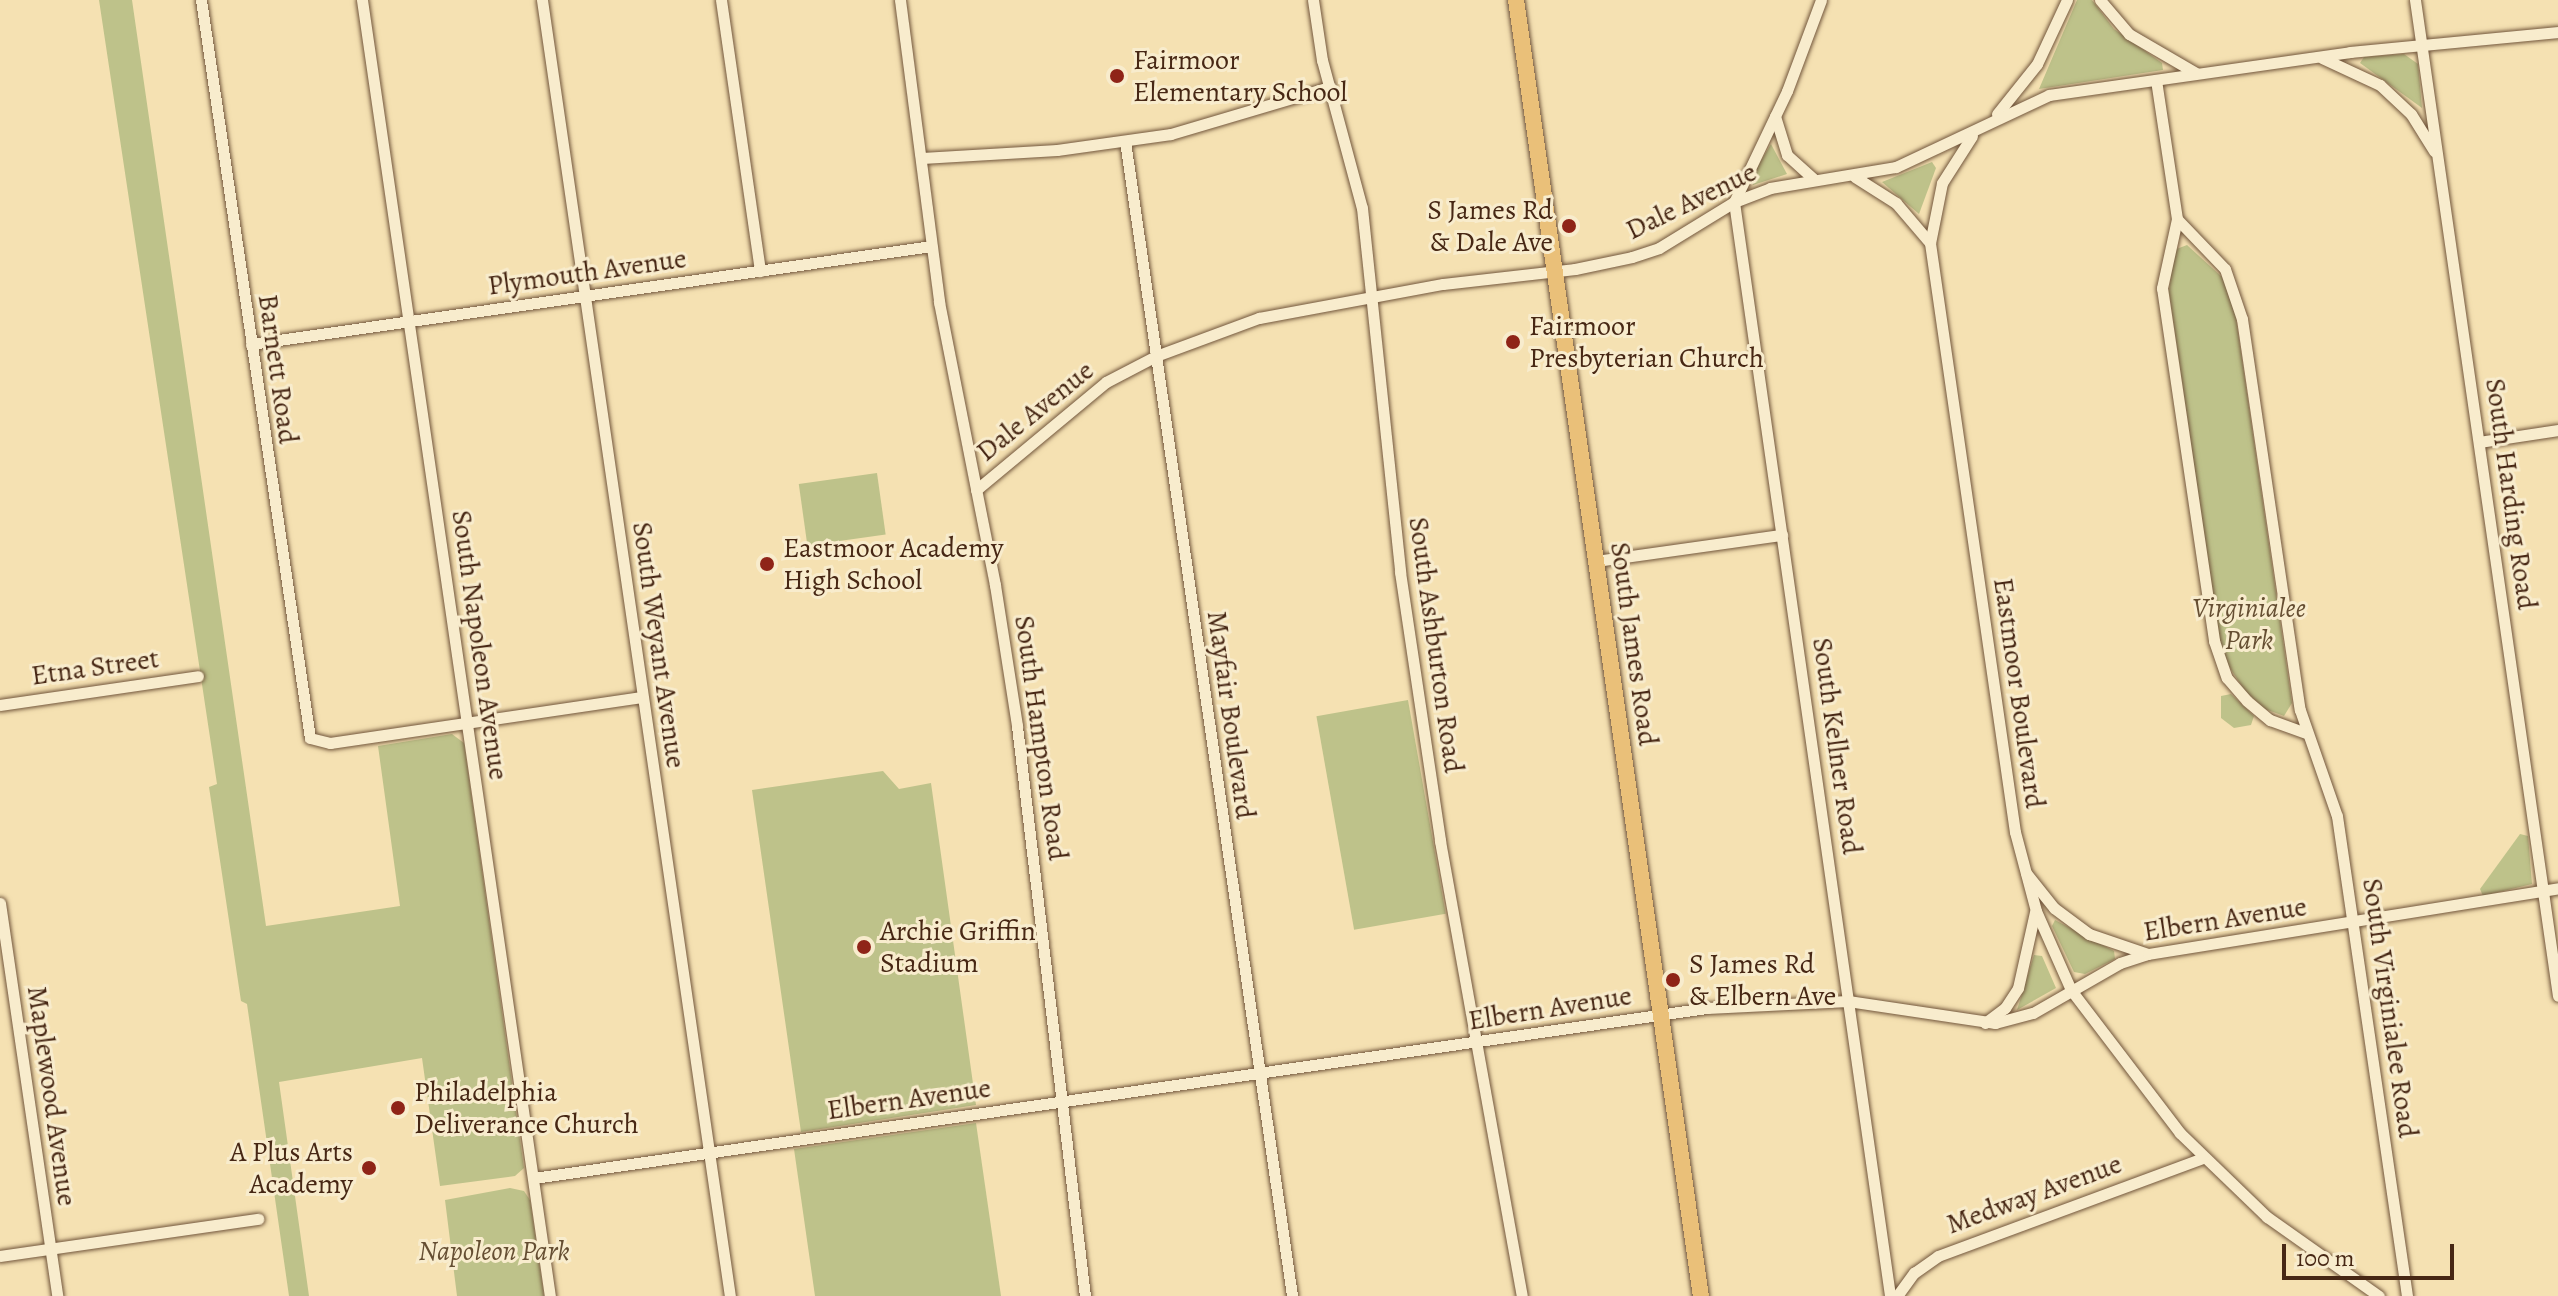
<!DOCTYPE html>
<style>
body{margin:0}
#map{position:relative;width:2558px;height:1296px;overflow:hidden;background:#f5e1b2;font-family:Alegreya,serif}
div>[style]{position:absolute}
.green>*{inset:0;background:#bec28a;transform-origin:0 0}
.roads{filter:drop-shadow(0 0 2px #72563c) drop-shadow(0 0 2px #72563c)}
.minor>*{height:11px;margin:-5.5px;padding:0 5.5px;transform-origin:5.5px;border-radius:5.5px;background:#f8eccd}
.primary>*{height:16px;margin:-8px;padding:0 8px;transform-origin:8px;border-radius:8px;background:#eac079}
.dots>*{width:22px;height:22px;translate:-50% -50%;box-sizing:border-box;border:4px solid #f8eccd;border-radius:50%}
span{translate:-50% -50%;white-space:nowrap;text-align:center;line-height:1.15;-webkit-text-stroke:6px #f8eccd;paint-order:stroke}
.poi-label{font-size:28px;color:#472714}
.left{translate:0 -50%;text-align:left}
.right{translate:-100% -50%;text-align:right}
.street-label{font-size:28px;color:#472714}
.park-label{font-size:28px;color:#654e32;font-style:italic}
.scale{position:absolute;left:2282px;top:1244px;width:172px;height:36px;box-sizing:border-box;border:4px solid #472714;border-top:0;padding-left:10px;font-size:24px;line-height:28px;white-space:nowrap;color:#472714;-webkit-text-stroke:6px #f8eccd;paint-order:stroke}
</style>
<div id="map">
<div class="green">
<div style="clip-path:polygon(99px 0,132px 0,266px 926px,400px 906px,378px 746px,452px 734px,464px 743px,524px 1168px,515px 1176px,440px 1186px,422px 1058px,279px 1082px,309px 1296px,289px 1296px,247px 1004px,241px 1001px,209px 787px,217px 784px)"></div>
<div style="clip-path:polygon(2077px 0,2092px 0,2114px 29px,2162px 63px,2163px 70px,2039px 89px)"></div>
<div style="clip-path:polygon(2404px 54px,2418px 64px,2422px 108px,2360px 63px,2364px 57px)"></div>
<div style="clip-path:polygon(1771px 144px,1787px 174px,1753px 185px,1750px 179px)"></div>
<div style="clip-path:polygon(1932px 162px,1936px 168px,1919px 214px,1882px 182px)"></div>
<div style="clip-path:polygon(2187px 245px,2222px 277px,2235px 311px,2292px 703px,2284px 716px,2265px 709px,2245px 691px,2228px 665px,2219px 637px,2169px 292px,2174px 250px)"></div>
<div style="left:877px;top:473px;width:62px;height:79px;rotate:82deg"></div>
<div style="clip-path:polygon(2231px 694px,2254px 716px,2251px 725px,2234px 728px,2221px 718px,2221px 696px)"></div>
<div style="left:1408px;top:700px;width:217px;height:93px;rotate:80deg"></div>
<div style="clip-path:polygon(883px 771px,899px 789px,931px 783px,976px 1105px,801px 1132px,752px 790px)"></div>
<div style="clip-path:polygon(2520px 834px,2528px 836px,2532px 884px,2483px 896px,2480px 889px)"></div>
<div style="clip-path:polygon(2055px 920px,2114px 951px,2115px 959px,2085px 974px,2074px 972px,2052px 926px)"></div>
<div style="clip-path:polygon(2034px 955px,2042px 956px,2056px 988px,2017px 1010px)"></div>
<div style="clip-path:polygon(976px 1123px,1001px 1296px,815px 1296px,794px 1149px)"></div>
<div style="clip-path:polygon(510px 1188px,524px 1191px,530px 1200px,544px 1296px,457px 1296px,445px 1200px)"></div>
</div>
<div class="roads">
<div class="minor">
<div style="left:201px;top:0;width:746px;rotate:81.6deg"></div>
<div style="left:310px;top:738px;width:21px;rotate:14deg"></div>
<div style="left:330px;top:743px;width:315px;rotate:-8.4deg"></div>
<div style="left:362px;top:0;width:1310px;rotate:81.75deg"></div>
<div style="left:542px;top:0;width:1310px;rotate:81.75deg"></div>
<div style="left:721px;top:0;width:274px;rotate:81.8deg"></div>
<div style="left:900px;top:0;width:305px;rotate:82.6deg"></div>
<div style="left:939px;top:302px;width:288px;rotate:78.8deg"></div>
<div style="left:995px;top:585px;width:143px;rotate:81.1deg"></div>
<div style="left:1017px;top:726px;width:574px;rotate:83.2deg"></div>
<div style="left:1313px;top:0;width:61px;rotate:81.5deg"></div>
<div style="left:1322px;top:60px;width:153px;rotate:74.9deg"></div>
<div style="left:1362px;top:208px;width:366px;rotate:84deg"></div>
<div style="left:1400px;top:572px;width:272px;rotate:81.5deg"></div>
<div style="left:1440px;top:841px;width:462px;rotate:79.8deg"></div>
<div style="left:1821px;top:0;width:97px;rotate:110.5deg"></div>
<div style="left:1787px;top:91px;width:123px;rotate:115.5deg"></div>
<div style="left:1734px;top:202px;width:1105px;rotate:81.88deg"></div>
<div style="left:2100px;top:0;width:45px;rotate:49.5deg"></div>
<div style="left:2129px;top:34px;width:78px;rotate:30.2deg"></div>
<div style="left:2415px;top:0;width:1006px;rotate:81.83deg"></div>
<div style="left:2322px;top:58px;width:64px;rotate:25deg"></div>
<div style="left:2380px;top:85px;width:42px;rotate:43.1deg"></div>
<div style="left:2411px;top:114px;width:44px;rotate:58.1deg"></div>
<div style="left:2156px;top:80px;width:141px;rotate:81.4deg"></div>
<div style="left:2177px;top:219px;width:69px;rotate:46.2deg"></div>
<div style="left:2225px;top:269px;width:53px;rotate:71.2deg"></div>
<div style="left:2242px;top:319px;width:395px;rotate:81.6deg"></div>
<div style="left:2300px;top:710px;width:112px;rotate:70.8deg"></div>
<div style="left:2337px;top:816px;width:485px;rotate:81.7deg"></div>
<div style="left:1997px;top:114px;width:64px;rotate:-51.3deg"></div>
<div style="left:2037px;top:64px;width:71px;rotate:-64.9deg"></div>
<div style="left:1775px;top:116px;width:41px;rotate:72.9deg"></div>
<div style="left:1787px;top:155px;width:36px;rotate:42deg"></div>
<div style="left:1972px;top:136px;width:56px;rotate:122.6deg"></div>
<div style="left:1942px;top:183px;width:61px;rotate:101.3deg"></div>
<div style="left:1930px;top:243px;width:595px;rotate:81.79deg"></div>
<div style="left:2015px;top:832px;width:82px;rotate:75.1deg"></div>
<div style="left:2036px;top:911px;width:86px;rotate:66.1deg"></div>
<div style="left:2071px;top:990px;width:180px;rotate:52.7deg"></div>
<div style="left:2180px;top:1133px;width:121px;rotate:44deg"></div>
<div style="left:2267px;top:1217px;width:137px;rotate:35.2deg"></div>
<div style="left:1125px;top:141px;width:1167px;rotate:81.77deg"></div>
<div style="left:922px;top:158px;width:135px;rotate:-3.4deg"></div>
<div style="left:1057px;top:150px;width:115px;rotate:-8deg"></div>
<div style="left:1171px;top:134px;width:166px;rotate:-16.5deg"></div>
<div style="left:1855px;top:177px;width:49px;rotate:32.4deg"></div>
<div style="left:1896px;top:203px;width:52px;rotate:49.6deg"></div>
<div style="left:2177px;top:219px;width:71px;rotate:102.3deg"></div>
<div style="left:2162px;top:288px;width:357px;rotate:81.6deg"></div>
<div style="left:2214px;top:641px;width:39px;rotate:71deg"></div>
<div style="left:2227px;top:678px;width:30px;rotate:49deg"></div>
<div style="left:2247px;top:701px;width:30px;rotate:40deg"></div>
<div style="left:2270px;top:720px;width:37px;rotate:20deg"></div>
<div style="left:251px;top:344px;width:687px;rotate:-8.2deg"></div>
<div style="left:2479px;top:442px;width:80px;rotate:-8.6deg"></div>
<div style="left:976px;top:490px;width:169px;rotate:-39.7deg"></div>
<div style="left:1106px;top:382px;width:56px;rotate:-27.5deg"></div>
<div style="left:1156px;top:356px;width:110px;rotate:-20.3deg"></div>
<div style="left:1259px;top:318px;width:187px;rotate:-10.5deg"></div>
<div style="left:1443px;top:284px;width:133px;rotate:-6.5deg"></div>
<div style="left:1575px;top:269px;width:58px;rotate:-11.9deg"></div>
<div style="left:1632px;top:257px;width:28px;rotate:-18deg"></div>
<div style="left:1659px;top:248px;width:88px;rotate:-31.5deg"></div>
<div style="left:1734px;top:202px;width:39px;rotate:-21deg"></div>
<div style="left:1770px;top:188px;width:128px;rotate:-9.5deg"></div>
<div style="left:1896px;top:167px;width:169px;rotate:-25.2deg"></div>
<div style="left:2049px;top:95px;width:304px;rotate:-8.1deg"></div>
<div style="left:2350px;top:52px;width:209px;rotate:-5.5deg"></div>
<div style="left:1596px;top:561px;width:188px;rotate:-8deg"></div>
<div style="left:0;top:705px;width:200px;rotate:-8.3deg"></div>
<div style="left:2026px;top:873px;width:45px;rotate:51.3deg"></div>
<div style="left:2054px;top:908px;width:44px;rotate:36.6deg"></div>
<div style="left:2089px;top:934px;width:62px;rotate:18.7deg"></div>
<div style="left:0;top:903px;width:397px;rotate:81.7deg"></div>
<div style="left:1985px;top:1023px;width:25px;rotate:-37deg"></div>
<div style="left:2005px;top:1008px;width:24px;rotate:-57deg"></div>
<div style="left:2018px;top:988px;width:78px;rotate:-77.4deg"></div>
<div style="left:534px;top:1178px;width:1185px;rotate:-8.25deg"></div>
<div style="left:1707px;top:1008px;width:141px;rotate:-2.8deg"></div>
<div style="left:1848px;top:1001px;width:149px;rotate:8.5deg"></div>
<div style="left:1995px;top:1023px;width:39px;rotate:-15deg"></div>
<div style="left:2033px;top:1013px;width:100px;rotate:-29.9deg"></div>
<div style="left:2120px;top:963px;width:29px;rotate:-18deg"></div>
<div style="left:2148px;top:954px;width:415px;rotate:-9.1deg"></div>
<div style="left:0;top:1256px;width:261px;rotate:-8.2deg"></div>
<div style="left:1897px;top:1296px;width:29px;rotate:-54deg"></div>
<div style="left:1914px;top:1273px;width:29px;rotate:-35deg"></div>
<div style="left:1938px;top:1256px;width:283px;rotate:-20.3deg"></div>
</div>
<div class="primary">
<div style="left:1516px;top:0;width:1309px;rotate:81.88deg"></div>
</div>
</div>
<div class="dots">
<div style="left:1117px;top:76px;background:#8f2418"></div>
<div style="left:1569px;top:226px;background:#8f2418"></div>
<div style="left:1513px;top:342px;background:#8f2418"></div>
<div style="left:767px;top:564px;background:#8f2418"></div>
<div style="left:864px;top:947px;background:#8f2418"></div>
<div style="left:1673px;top:980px;background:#8f2418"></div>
<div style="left:398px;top:1108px;background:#8f2418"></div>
<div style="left:369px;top:1168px;background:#8f2418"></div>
</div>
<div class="poi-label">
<span class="left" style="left:1133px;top:76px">Fairmoor<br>Elementary School</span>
<span class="right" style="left:1553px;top:226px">S James Rd<br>&amp; Dale Ave</span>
<span class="left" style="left:1529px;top:342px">Fairmoor<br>Presbyterian Church</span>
<span class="left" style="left:783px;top:564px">Eastmoor Academy<br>High School</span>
<span class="left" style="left:880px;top:947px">Archie Griffin<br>Stadium</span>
<span class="left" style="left:1689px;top:980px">S James Rd<br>&amp; Elbern Ave</span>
<span class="left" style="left:414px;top:1108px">Philadelphia<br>Deliverance Church</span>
<span class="right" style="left:353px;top:1168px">A Plus Arts<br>Academy</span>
</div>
<div class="street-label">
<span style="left:1691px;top:201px;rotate:-26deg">Dale Avenue</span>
<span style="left:587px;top:272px;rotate:-8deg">Plymouth Avenue</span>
<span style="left:278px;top:369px;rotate:82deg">Barnett Road</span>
<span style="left:1035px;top:411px;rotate:-39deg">Dale Avenue</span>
<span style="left:2511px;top:494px;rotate:82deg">South Harding Road</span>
<span style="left:1634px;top:644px;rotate:82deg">South James Road</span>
<span style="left:480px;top:645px;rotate:82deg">South Napoleon Avenue</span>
<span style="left:659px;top:645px;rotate:82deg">South Weyant Avenue</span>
<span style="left:1436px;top:645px;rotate:82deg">South Ashburton Road</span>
<span style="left:95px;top:667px;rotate:-8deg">Etna Street</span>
<span style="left:2019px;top:693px;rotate:82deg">Eastmoor Boulevard</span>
<span style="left:1231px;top:715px;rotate:82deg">Mayfair Boulevard</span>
<span style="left:1041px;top:738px;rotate:82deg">South Hampton Road</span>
<span style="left:1837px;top:746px;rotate:82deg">South Kellner Road</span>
<span style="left:2225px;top:919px;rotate:-9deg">Elbern Avenue</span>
<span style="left:1550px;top:1008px;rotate:-9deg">Elbern Avenue</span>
<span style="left:2390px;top:1008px;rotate:82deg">South Virginialee Road</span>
<span style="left:52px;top:1096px;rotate:82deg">Maplewood Avenue</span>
<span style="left:909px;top:1099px;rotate:-8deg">Elbern Avenue</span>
<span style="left:2034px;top:1194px;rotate:-20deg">Medway Avenue</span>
</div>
<div class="park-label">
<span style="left:2249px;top:624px">Virginialee<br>Park</span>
<span style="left:494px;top:1251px">Napoleon Park</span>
</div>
<div class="scale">100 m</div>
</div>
